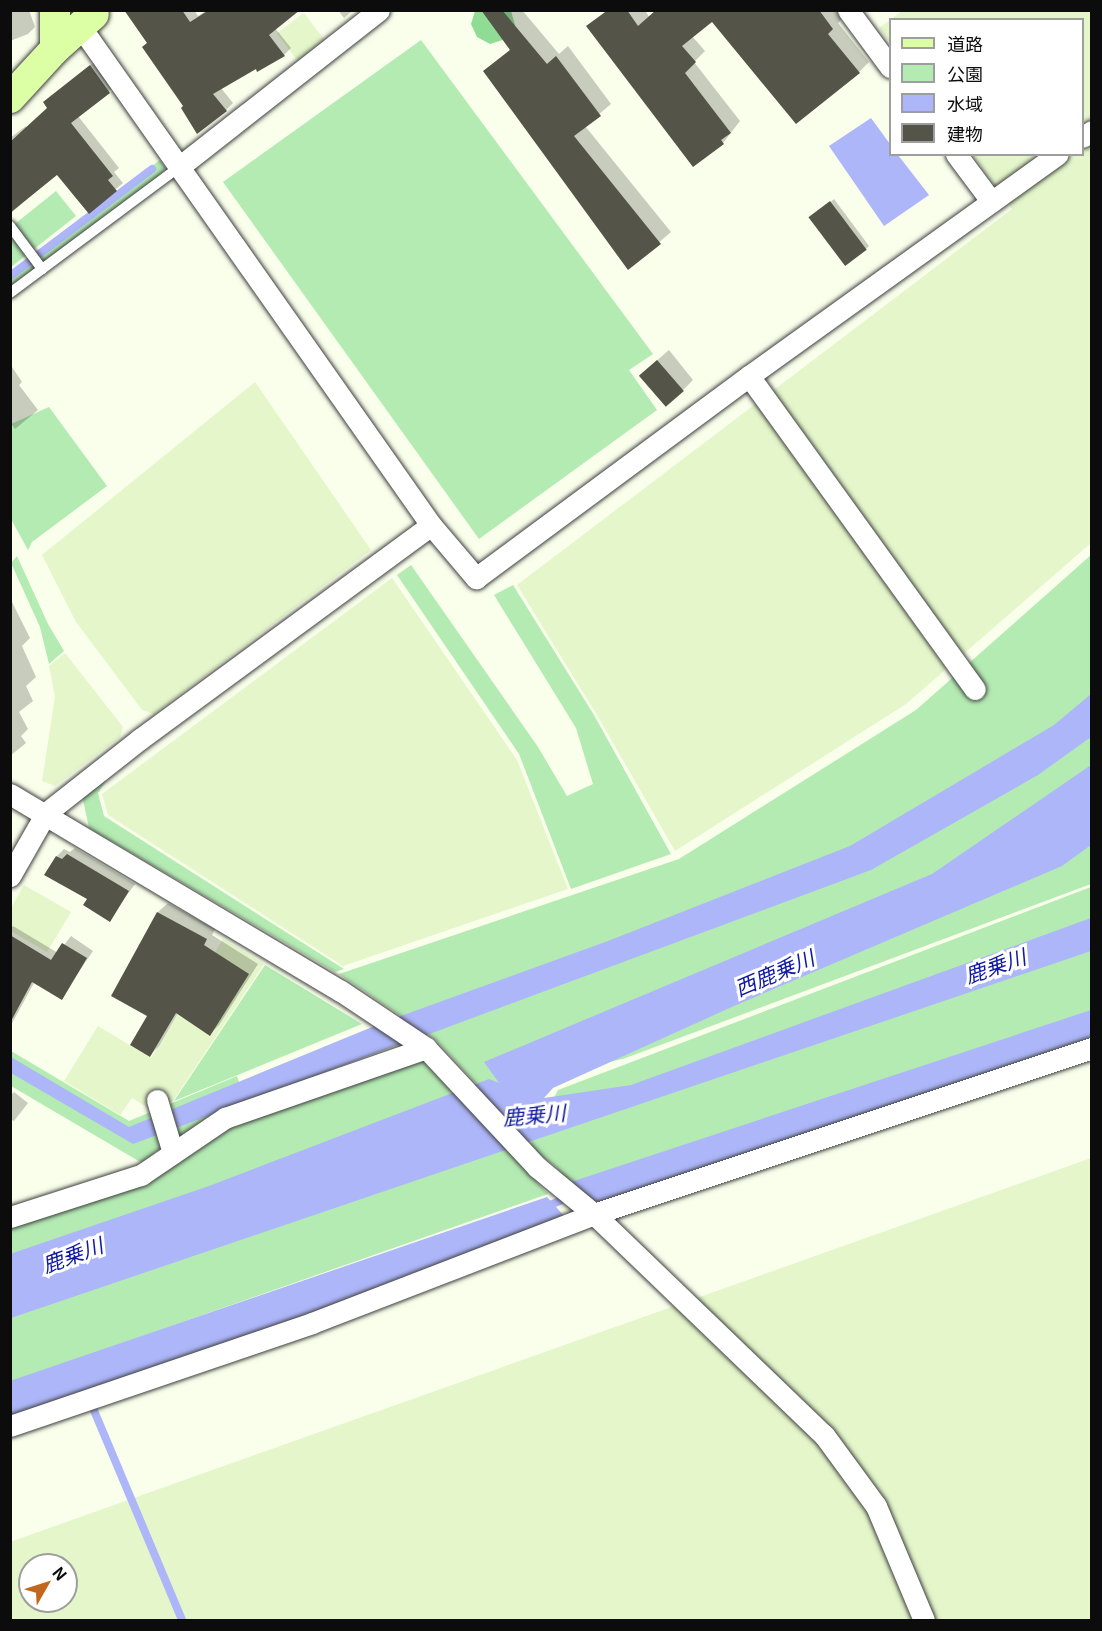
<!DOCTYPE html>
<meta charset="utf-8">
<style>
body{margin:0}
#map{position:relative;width:1102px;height:1631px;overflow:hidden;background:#f9ffeb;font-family:Georgia,"Noto Sans JP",serif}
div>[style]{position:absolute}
.farmland>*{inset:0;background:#e4f6ca;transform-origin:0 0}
.green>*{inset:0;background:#b4ebb3}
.forest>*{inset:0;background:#91dc95}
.water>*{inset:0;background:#adb6f9}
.shadow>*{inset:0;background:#0003}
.stream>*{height:8px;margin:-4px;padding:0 4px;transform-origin:4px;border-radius:4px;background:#adb6f9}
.building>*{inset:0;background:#555448;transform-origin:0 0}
.roads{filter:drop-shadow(0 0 2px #3f3f3f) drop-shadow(0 0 2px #3f3f3f)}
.lane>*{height:10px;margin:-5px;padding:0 5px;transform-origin:5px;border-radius:5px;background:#fff}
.street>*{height:21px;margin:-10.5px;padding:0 10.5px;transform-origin:10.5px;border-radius:10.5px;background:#fff}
.secondary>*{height:30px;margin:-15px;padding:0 15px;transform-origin:15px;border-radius:15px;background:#dcffa6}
span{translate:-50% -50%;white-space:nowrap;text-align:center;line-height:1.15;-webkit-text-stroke:6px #fff;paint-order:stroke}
.water-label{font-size:21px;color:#1019a3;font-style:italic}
.frame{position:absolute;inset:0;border:12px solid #0c0c0c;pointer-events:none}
.legend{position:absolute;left:889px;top:18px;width:195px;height:138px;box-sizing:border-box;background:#fff;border:2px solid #9e9e9e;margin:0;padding:8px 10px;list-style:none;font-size:18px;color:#0c0c0c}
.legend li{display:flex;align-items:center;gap:12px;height:30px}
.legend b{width:30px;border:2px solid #9e9e9e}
.north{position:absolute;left:18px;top:1553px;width:60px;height:60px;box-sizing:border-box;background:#fff;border:2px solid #9e9e9e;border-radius:50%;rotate:51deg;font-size:16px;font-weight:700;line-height:24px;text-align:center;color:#0c0c0c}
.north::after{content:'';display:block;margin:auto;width:21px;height:27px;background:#c2681e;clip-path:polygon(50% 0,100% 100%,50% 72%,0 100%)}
</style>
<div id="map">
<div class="farmland">
<div style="clip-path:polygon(902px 11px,1091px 11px,1091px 543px,906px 704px,675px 851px,597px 715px,517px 585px,1012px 209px,973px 155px,1082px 154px,1082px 20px,890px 20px,890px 43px,879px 28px)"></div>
<div style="left:304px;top:13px;width:38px;height:34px;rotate:53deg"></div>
<div style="clip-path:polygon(255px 382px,371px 550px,154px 714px,142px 710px,76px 622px,42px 555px)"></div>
<div style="clip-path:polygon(392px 578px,517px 760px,568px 889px,343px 966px,108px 815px,102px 794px)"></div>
<div style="clip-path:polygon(65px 653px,123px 727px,120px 737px,55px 786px,42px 781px,55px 697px,49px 666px)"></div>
<div style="clip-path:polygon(24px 885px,71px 912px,47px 952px,11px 931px,11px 908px)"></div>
<div style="clip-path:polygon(223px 939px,264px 964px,173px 1101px,153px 1111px,132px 1098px,120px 1115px,64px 1081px,98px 1026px,151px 1058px)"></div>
<div style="clip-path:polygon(evenodd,1091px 1158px,1091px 1620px,11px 1620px,10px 1542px,1091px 1158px,30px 1565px,66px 1565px,66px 1601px,30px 1601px,30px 1565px)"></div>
</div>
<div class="green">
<div style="clip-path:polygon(421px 40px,653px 354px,629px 370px,657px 410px,479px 539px,223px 182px)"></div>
<div style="clip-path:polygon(160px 160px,165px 167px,163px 173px,11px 287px,11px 271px)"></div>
<div style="clip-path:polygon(56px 191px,76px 216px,11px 267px,11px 227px)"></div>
<div style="clip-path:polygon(49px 407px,107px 486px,32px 542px,28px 550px,11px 519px,11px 424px)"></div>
<div style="clip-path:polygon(1091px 555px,1091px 884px,623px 1059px,482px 1090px,435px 1039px,339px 974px,679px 859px,916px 710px)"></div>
<div style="clip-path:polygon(17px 556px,48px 624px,64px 651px,49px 664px,40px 627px,11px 563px)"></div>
<div style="clip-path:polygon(411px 565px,538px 747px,567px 796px,593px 784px,576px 728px,494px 595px,513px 585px,594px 715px,671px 854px,571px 889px,519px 754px,397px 575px)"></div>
<div style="clip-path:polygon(110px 775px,98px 793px,104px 816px,344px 969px,335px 972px,89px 828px,82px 795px)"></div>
<div style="clip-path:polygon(1091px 887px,1091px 1042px,596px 1211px,555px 1166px,529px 1146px,558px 1090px)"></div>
<div style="clip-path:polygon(265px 965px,362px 1024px,174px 1101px)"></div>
<div style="clip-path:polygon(11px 1051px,129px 1121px,237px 1076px,246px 1103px,158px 1150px,142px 1163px,11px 1086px)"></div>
<div style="clip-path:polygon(423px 1061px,548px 1194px,11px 1382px,10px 1227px,150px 1180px,218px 1131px)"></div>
</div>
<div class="forest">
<div style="clip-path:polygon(475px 11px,511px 11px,515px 25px,509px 38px,490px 44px,477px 37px,471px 24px)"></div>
</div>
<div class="water">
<div style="clip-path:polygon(871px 118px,890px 144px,890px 154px,898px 155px,929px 195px,884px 226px,829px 146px)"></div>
<div style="clip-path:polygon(1091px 694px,1091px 737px,1038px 775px,871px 870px,424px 1036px,398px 1017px,608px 941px,850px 846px,1054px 725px)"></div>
<div style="clip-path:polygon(1091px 765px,1091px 845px,1062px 866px,734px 1006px,553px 1088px,544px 1098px,631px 1085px,1091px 918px,1091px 951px,11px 1318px,10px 1254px,209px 1186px,489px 1079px,499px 1083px,484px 1062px,932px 874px)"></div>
<div style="clip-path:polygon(1091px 1010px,1091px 1037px,591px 1206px,568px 1183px)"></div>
<div style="clip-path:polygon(377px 1025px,403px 1043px,133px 1144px,11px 1073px,11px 1057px,129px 1127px)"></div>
<div style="clip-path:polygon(547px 1197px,565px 1217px,186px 1360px,11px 1422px,10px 1381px)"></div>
</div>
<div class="shadow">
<div style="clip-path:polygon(10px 10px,29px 10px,35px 27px,28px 34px,10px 41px)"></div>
<div style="clip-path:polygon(126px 10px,194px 10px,198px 16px,207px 10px,281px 10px,275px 28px,291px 48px,284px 55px,256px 67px,221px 88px,233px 103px,226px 110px,185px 106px,149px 42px)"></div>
<div style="clip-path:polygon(338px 10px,353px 10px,344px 18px)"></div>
<div style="clip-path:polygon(483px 10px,522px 10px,559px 54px,568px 46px,611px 104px,585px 126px,671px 232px,629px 268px,485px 72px,511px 49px)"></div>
<div style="clip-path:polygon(607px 10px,645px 10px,649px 17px,657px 10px,837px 10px,843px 18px,838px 23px,869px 62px,859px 72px,712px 19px,692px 36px,705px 51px,694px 62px,740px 121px,723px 143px,588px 27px)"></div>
<div style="clip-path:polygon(97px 60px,116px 85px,78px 116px,119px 168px,114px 172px,123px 183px,89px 212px,57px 173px,10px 214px,10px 138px,26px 126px,27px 128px,65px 95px,68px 83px)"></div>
<div style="clip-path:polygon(834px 199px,869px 246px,866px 249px,812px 219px)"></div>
<div style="clip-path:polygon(669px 350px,693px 380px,683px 390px,640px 375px)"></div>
<div style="clip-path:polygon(10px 364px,22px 382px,19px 385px,38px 410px,15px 429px,10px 422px)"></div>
<div style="clip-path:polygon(10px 598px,30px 638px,22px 646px,36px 677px,26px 686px,33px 701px,19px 712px,28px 729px,21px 736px,26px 743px,10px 756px)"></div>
<div style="clip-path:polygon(75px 848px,135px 884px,109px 920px,89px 899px,57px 856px,64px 849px,70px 852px)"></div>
<div style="clip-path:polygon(168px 903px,215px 929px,212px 935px,258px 964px,219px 1025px,210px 1034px,178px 1013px,159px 1046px,150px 1055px,149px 1015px,113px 995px,158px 912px)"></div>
<div style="clip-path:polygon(13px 926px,58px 953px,71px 936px,93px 951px,61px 998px,35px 981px,10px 1027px,10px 929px)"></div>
<div style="clip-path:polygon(14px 1092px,28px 1103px,14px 1121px,10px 1119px,10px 1096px)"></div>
</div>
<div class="stream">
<div style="left:10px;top:276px;width:178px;rotate:-37deg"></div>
<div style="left:545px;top:1207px;width:27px;rotate:-22deg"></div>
<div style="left:90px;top:1401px;width:238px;rotate:67.2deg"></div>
</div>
<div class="building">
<div style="clip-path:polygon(124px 10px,182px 10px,190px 22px,209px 10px,300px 10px,269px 35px,285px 56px,257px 72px,256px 69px,213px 94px,227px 111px,197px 134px,181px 108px,183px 106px,142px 47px,147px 43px)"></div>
<div style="clip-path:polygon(481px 10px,502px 10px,547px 64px,556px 56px,601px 116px,574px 136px,661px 244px,628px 270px,483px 71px,510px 50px)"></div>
<div style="clip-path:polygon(608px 10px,627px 10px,638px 26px,656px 10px,819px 10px,833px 29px,828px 34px,860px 73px,796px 124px,712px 22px,682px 46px,696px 62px,685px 73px,731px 133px,721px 140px,724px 144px,693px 167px,586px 26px)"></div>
<div style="clip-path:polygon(90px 65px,110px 93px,71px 123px,113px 176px,108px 180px,117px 191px,89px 214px,57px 175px,10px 213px,10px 142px,47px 108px,43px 102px)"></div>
<div style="left:830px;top:201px;width:61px;height:27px;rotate:53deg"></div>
<div style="left:657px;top:360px;width:41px;height:24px;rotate:49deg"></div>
<div style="clip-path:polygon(67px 854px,129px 891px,110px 922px,83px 905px,87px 899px,44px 875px,56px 856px,62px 859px)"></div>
<div style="clip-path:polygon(157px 912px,207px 939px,204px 945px,249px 974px,210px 1036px,176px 1013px,150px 1057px,130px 1045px,147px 1016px,111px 996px)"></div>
<div style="clip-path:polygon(10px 935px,51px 960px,62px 943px,87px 958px,62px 1000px,32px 982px,10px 1023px)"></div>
</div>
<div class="roads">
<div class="lane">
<div style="left:10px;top:226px;width:54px;rotate:53.3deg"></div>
<div style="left:10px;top:293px;width:211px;rotate:-36.7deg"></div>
</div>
<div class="street">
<div style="left:848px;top:10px;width:71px;rotate:53.6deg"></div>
<div style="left:80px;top:26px;width:610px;rotate:54.88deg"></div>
<div style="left:431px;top:525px;width:70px;rotate:49.7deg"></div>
<div style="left:476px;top:578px;width:340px;rotate:-36.5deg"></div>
<div style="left:749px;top:376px;width:380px;rotate:-35.7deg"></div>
<div style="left:1082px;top:137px;width:12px;rotate:-31deg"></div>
<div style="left:956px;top:154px;width:59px;rotate:53.3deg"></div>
<div style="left:179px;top:167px;width:254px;rotate:-38.1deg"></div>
<div style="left:749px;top:376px;width:386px;rotate:54.2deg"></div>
<div style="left:10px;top:794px;width:385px;rotate:30.8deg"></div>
<div style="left:341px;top:991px;width:102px;rotate:33.8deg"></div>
<div style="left:426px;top:1048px;width:163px;rotate:47deg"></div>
<div style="left:537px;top:1167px;width:74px;rotate:39.5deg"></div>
<div style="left:594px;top:1214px;width:319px;rotate:43.9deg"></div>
<div style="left:824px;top:1435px;width:88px;rotate:53.8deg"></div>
<div style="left:876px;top:1506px;width:124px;rotate:67.2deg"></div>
<div style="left:10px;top:876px;width:73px;rotate:-60.3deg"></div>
<div style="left:46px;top:813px;width:120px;rotate:-38.2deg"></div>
<div style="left:140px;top:739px;width:361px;rotate:-36.3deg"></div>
<div style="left:157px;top:1100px;width:55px;rotate:73.2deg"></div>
<div style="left:10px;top:1217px;width:138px;rotate:-17.8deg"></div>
<div style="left:141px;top:1175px;width:102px;rotate:-34.2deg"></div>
<div style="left:225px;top:1118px;width:213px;rotate:-19.2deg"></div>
<div style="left:10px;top:1426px;width:319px;rotate:-18.8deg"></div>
<div style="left:312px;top:1323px;width:302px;rotate:-21.1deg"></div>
<div style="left:594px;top:1214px;width:525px;rotate:-18.43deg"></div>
</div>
<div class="secondary">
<div style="left:55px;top:49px;width:52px;rotate:-41.9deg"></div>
<div style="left:10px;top:98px;width:67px;rotate:-47.4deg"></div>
<div style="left:55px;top:49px;width:39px;rotate:-90deg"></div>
</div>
</div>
<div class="water-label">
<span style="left:995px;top:965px;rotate:-19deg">鹿乗川</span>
<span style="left:774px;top:972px;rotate:-23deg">西鹿乗川</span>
<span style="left:534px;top:1114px;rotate:-5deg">鹿乗川</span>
<span style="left:72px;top:1254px;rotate:-20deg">鹿乗川</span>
</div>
<div class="frame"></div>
<ul class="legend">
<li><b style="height:8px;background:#dcffa6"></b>道路</li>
<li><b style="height:16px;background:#b4ebb3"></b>公園</li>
<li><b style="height:16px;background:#adb6f9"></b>水域</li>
<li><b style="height:16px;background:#555448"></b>建物</li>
</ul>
<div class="north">N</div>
</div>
